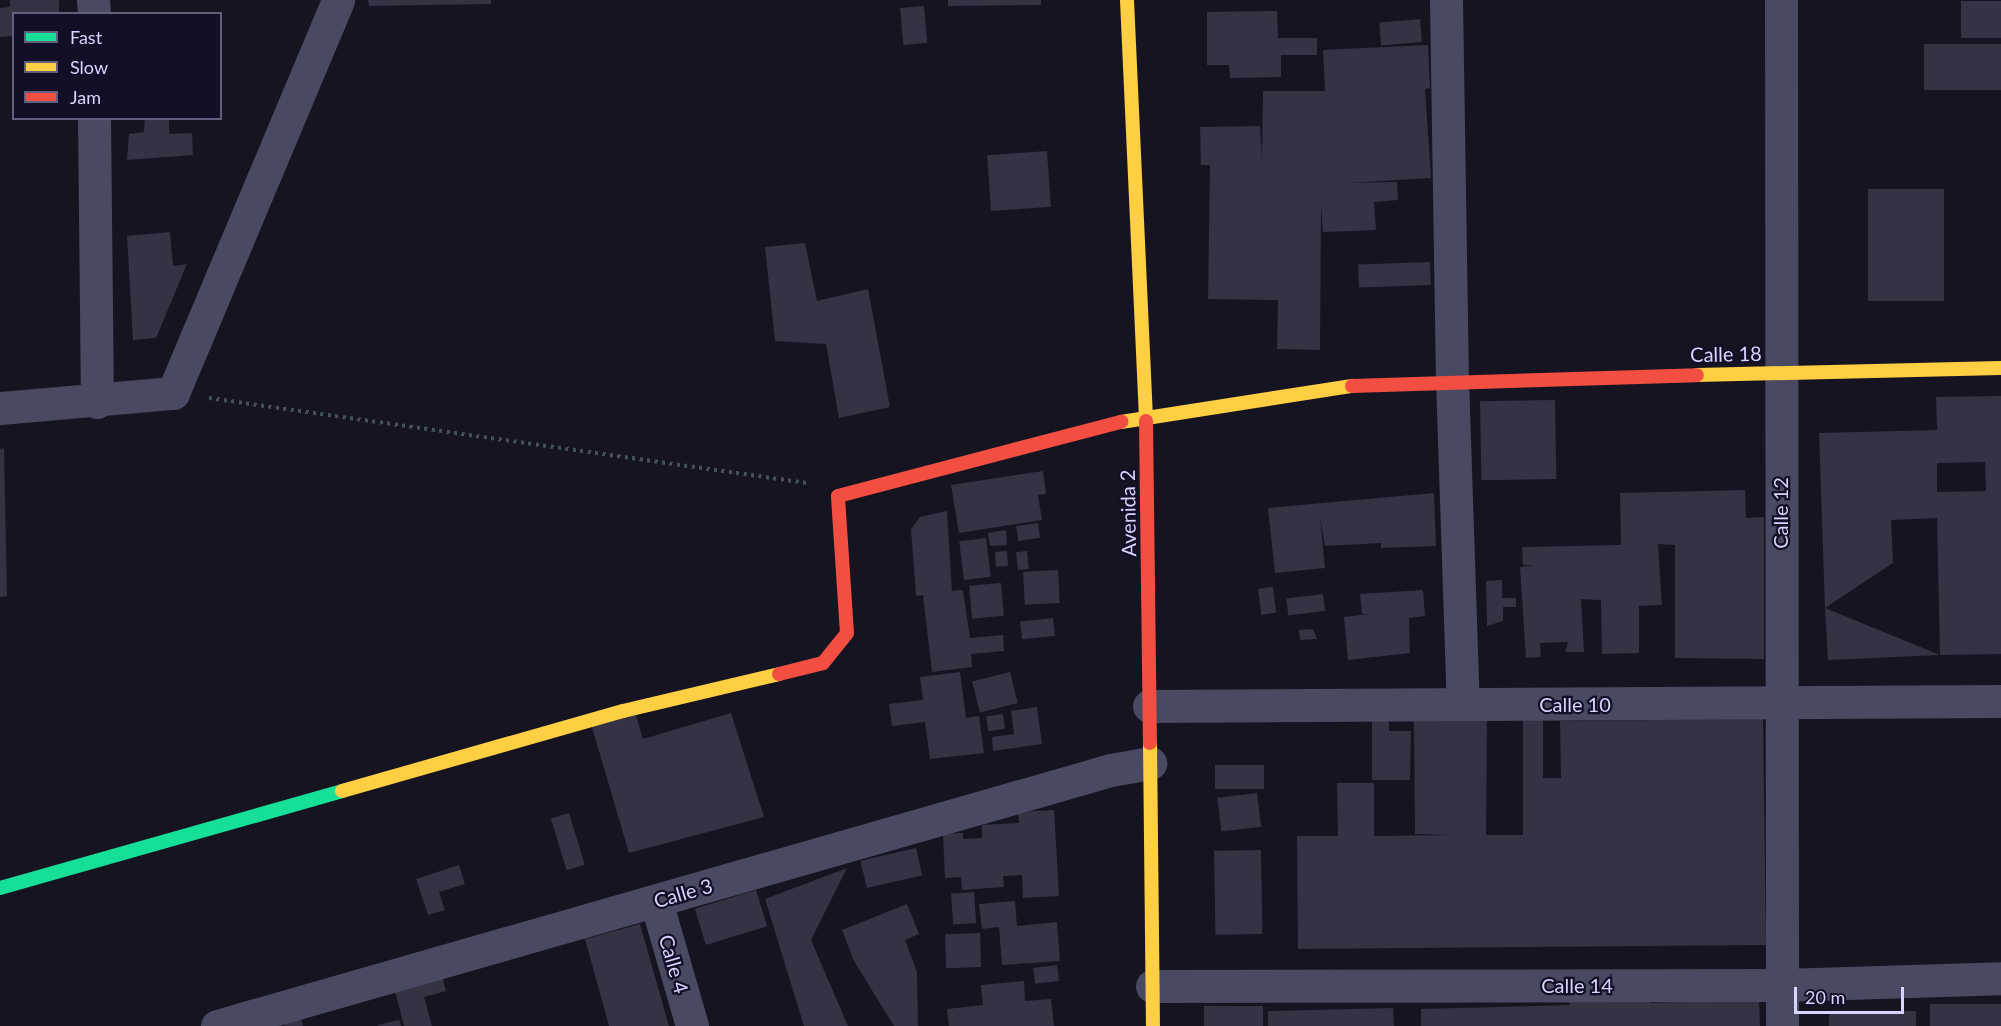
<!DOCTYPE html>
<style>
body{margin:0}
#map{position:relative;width:2001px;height:1026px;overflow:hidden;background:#161421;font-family:Lato,sans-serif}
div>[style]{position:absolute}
.building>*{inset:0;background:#343243;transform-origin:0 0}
.path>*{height:4px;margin-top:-2px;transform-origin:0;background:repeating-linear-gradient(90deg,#44505f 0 3px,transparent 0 7.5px)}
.street>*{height:33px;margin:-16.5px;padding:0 16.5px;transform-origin:16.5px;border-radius:16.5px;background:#4a4962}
.fast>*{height:14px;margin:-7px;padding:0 7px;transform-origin:7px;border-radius:7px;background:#16e098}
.slow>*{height:14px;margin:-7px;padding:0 7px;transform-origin:7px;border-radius:7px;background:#ffcf43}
.jam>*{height:14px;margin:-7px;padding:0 7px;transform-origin:7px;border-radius:7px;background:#f24e42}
span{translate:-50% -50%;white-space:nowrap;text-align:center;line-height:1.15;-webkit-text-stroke:4.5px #130f26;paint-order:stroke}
.street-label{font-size:20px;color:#d9d4ff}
.legend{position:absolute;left:12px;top:12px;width:210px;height:108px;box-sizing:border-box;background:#130f26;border:2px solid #625e7d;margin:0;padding:8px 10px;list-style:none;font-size:18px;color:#d9d4ff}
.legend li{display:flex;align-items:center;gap:12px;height:30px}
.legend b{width:30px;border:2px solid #625e7d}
.scale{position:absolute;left:1794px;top:987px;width:110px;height:27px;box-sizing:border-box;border:3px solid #d9d4ff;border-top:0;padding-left:8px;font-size:18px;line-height:21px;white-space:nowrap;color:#d9d4ff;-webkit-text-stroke:4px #130f26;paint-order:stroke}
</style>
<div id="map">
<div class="building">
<div style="clip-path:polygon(10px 0,59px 0,59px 14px,14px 14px,14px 36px,0 37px,0 8px,10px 7px)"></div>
<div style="clip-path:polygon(368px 0,491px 0,491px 4px,369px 6px)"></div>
<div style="clip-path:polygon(948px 0,1041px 0,1041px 5px,948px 6px)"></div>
<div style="left:1961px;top:1px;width:40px;height:37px"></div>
<div style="left:924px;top:6px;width:37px;height:24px;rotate:85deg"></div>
<div style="clip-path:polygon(1277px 11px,1278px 38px,1317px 38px,1317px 55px,1281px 55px,1281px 77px,1230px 78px,1229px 65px,1207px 65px,1207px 12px)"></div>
<div style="left:1420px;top:19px;width:23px;height:41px;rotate:85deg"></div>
<div style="left:2001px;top:44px;width:46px;height:77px;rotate:90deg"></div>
<div style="clip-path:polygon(1428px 45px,1430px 88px,1425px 89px,1431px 178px,1349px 183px,1397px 182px,1398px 200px,1374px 202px,1376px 230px,1323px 232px,1321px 204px,1320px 350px,1277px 349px,1278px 300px,1208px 299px,1210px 165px,1201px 165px,1200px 127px,1260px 126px,1262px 160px,1263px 91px,1325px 91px,1323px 50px)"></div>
<div style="clip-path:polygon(145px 118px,169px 118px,169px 134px,192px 133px,193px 155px,127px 160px,129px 134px,144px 132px)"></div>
<div style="left:1047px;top:151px;width:56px;height:60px;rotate:86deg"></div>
<div style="left:1868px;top:189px;width:76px;height:112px"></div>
<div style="clip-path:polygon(170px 232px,173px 266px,187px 264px,156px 338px,133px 340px,127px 236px)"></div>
<div style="clip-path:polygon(805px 243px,817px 301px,868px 289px,890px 407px,839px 418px,826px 344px,775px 341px,765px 247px)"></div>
<div style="left:1430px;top:262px;width:23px;height:72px;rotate:88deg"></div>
<div style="clip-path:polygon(evenodd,2001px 396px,2001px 654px,1940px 655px,1937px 518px,1891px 520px,1893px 563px,1825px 608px,1819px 433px,1937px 430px,1936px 397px,2001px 396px,1985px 462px,1986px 491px,1937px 492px,1937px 463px,1985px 462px)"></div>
<div style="left:1555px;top:400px;width:79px;height:75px;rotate:89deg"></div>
<div style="clip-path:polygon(4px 448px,7px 596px,0 597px,0 449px)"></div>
<div style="clip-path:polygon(1043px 471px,1046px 494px,1038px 495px,1042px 520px,959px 533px,951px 485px)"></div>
<div style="clip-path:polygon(1745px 490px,1746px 518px,1764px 517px,1764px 659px,1675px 658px,1675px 545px,1658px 544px,1662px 605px,1639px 606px,1639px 653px,1602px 654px,1601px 600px,1581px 599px,1584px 652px,1565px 652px,1568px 642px,1540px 643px,1541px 657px,1526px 658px,1520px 567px,1534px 565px,1523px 565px,1522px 547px,1621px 545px,1620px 493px)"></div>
<div style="clip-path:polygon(1434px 493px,1436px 546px,1381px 548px,1381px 543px,1325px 546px,1320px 516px,1325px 568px,1275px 573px,1268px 508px)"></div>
<div style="clip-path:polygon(947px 511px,952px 591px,963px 590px,970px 638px,1003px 635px,1004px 651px,971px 654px,972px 667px,932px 672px,923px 595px,916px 596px,911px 529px,920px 517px)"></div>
<div style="left:1038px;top:523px;width:15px;height:22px;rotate:82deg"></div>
<div style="clip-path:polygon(1006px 530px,1007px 545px,990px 546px,988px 533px)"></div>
<div style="left:986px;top:538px;width:39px;height:27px;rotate:83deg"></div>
<div style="left:1007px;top:551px;width:15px;height:12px;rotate:86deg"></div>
<div style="left:1027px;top:551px;width:18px;height:11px;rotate:84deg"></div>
<div style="left:1058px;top:570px;width:33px;height:35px;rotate:87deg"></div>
<div style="clip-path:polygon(1502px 580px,1502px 598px,1516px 598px,1516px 607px,1503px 607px,1503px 621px,1487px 626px,1486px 581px)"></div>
<div style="left:1001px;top:583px;width:33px;height:32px;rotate:85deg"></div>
<div style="left:1273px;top:587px;width:26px;height:15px;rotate:83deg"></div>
<div style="clip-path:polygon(1423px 590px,1425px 616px,1409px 618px,1410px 653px,1348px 660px,1344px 617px,1369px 614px,1362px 614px,1360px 594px)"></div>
<div style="left:1323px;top:594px;width:17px;height:37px;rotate:83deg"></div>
<div style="clip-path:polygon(1825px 608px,1940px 655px,1828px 660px)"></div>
<div style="left:1053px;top:618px;width:18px;height:33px;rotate:84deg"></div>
<div style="clip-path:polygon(1313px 629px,1317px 639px,1300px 640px,1299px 630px)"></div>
<div style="clip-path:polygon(960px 672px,966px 718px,979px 716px,984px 753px,930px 759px,925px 722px,892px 726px,889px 704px,923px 700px,920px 677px)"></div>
<div style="left:1010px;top:672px;width:32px;height:39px;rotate:76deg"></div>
<div style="clip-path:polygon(1037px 707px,1042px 744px,993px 751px,992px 737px,1014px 734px,1011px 711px)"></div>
<div style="clip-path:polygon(634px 709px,643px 739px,731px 713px,764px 817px,629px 853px,591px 724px)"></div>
<div style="left:1003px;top:714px;width:15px;height:17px;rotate:82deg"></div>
<div style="clip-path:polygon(1543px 716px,1543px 778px,1561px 778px,1560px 721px,1763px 719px,1766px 945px,1298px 949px,1297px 836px,1338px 836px,1337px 783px,1374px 783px,1374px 836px,1453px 835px,1415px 834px,1414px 721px,1487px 720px,1486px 835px,1523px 835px,1523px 717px)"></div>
<div style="clip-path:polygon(1372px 721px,1389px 721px,1389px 731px,1411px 731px,1410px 780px,1372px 780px)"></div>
<div style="left:1215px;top:765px;width:49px;height:24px"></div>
<div style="left:1257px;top:793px;width:34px;height:40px;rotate:83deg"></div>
<div style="clip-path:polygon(1054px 810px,1059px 896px,1023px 898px,1022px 875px,1003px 876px,1004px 887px,962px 890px,961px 877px,945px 878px,943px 834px,963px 833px,963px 839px,982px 838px,982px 825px,1019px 823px,1018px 812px)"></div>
<div style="left:569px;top:813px;width:54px;height:19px;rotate:73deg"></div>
<div style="left:916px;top:848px;width:28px;height:57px;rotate:77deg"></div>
<div style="left:1261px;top:850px;width:84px;height:47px;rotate:89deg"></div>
<div style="clip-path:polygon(459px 865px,465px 884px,439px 892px,445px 910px,428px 915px,416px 879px)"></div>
<div style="clip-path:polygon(847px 868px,811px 940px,848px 1026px,804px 1026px,765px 899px)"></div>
<div style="left:756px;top:890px;width:38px;height:64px;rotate:73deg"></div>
<div style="left:974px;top:892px;width:31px;height:23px;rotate:86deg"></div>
<div style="clip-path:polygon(1015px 901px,1017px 926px,1057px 922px,1060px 961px,1002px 965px,999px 927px,982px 929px,979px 904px)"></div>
<div style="clip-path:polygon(907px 904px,919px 934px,905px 940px,917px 972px,918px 1026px,894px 1026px,854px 961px,842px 930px)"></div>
<div style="clip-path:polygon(640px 924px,669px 1026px,609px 1026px,585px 939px)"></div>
<div style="left:980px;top:933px;width:34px;height:35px;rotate:88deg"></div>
<div style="left:1057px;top:965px;width:16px;height:24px;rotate:83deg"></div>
<div style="clip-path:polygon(442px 975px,446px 991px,424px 997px,432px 1026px,404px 1026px,394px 987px)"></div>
<div style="clip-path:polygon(1024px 981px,1025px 1001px,1051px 999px,1054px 1026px,949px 1026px,947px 1009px,983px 1005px,981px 985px)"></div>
<div style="clip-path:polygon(1650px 997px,1650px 1003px,1759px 1000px,1760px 1026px,1421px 1026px,1421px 1009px,1570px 1005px,1570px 999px)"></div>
<div style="left:2001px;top:1004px;width:22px;height:71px;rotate:90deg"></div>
<div style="left:1263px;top:1006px;width:20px;height:59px;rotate:90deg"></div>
<div style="clip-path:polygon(1393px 1008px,1394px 1026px,1268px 1026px,1268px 1011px)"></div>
<div style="left:1916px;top:1011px;width:15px;height:87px;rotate:90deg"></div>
<div style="clip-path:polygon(301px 1019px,303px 1026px,285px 1026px,284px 1024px)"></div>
<div style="clip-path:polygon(399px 1020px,401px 1026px,378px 1026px,378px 1025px)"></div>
</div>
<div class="path">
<div style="left:209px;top:398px;width:604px;rotate:8.09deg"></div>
</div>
<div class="street">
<div style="left:93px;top:0;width:14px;rotate:86deg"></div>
<div style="left:1446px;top:0;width:379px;rotate:89.1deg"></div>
<div style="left:1452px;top:379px;width:325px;rotate:88.1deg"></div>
<div style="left:1781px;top:0;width:1026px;rotate:89.94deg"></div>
<div style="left:94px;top:118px;width:284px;rotate:89.4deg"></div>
<div style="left:0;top:408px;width:174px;rotate:-5deg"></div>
<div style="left:173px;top:393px;width:426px;rotate:-67.2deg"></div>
<div style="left:1149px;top:706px;width:852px;rotate:-0.34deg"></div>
<div style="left:656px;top:901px;width:130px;rotate:73.9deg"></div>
<div style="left:1152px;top:986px;width:630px;rotate:-0.09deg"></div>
<div style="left:1782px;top:985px;width:219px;rotate:-1.8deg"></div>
<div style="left:217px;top:1026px;width:930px;rotate:-15.98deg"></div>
<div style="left:1111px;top:770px;width:40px;rotate:-10deg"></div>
</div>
<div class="fast">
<div style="left:0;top:888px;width:355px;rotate:-15.8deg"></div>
</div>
<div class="slow">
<div style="left:1127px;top:0;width:421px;rotate:87.4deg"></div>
<div style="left:1697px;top:375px;width:304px;rotate:-1.3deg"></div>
<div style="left:1121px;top:422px;width:234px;rotate:-8.9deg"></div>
<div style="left:1150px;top:743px;width:283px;rotate:89.4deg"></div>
<div style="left:342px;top:791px;width:292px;rotate:-15.9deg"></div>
<div style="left:623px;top:711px;width:160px;rotate:-13.3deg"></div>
</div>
<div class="jam">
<div style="left:1352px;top:386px;width:345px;rotate:-1.8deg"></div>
<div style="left:1146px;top:421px;width:322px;rotate:89.3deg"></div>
<div style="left:779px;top:674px;width:45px;rotate:-14deg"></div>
<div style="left:823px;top:663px;width:38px;rotate:-51deg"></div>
<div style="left:847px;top:633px;width:137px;rotate:-93.8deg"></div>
<div style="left:838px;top:496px;width:293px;rotate:-14.7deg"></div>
</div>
<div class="street-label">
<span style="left:1726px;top:354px;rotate:-1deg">Calle 18</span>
<span style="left:1128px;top:513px;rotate:-91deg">Avenida 2</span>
<span style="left:1780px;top:513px;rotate:-90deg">Calle 12</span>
<span style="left:1575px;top:704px">Calle 10</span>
<span style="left:683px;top:893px;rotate:-16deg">Calle 3</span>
<span style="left:674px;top:964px;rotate:74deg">Calle 4</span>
<span style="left:1577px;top:985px">Calle 14</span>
</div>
<ul class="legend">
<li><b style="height:8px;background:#16e098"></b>Fast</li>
<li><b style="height:8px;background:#ffcf43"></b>Slow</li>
<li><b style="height:8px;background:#f24e42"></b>Jam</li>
</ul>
<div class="scale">20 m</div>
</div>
